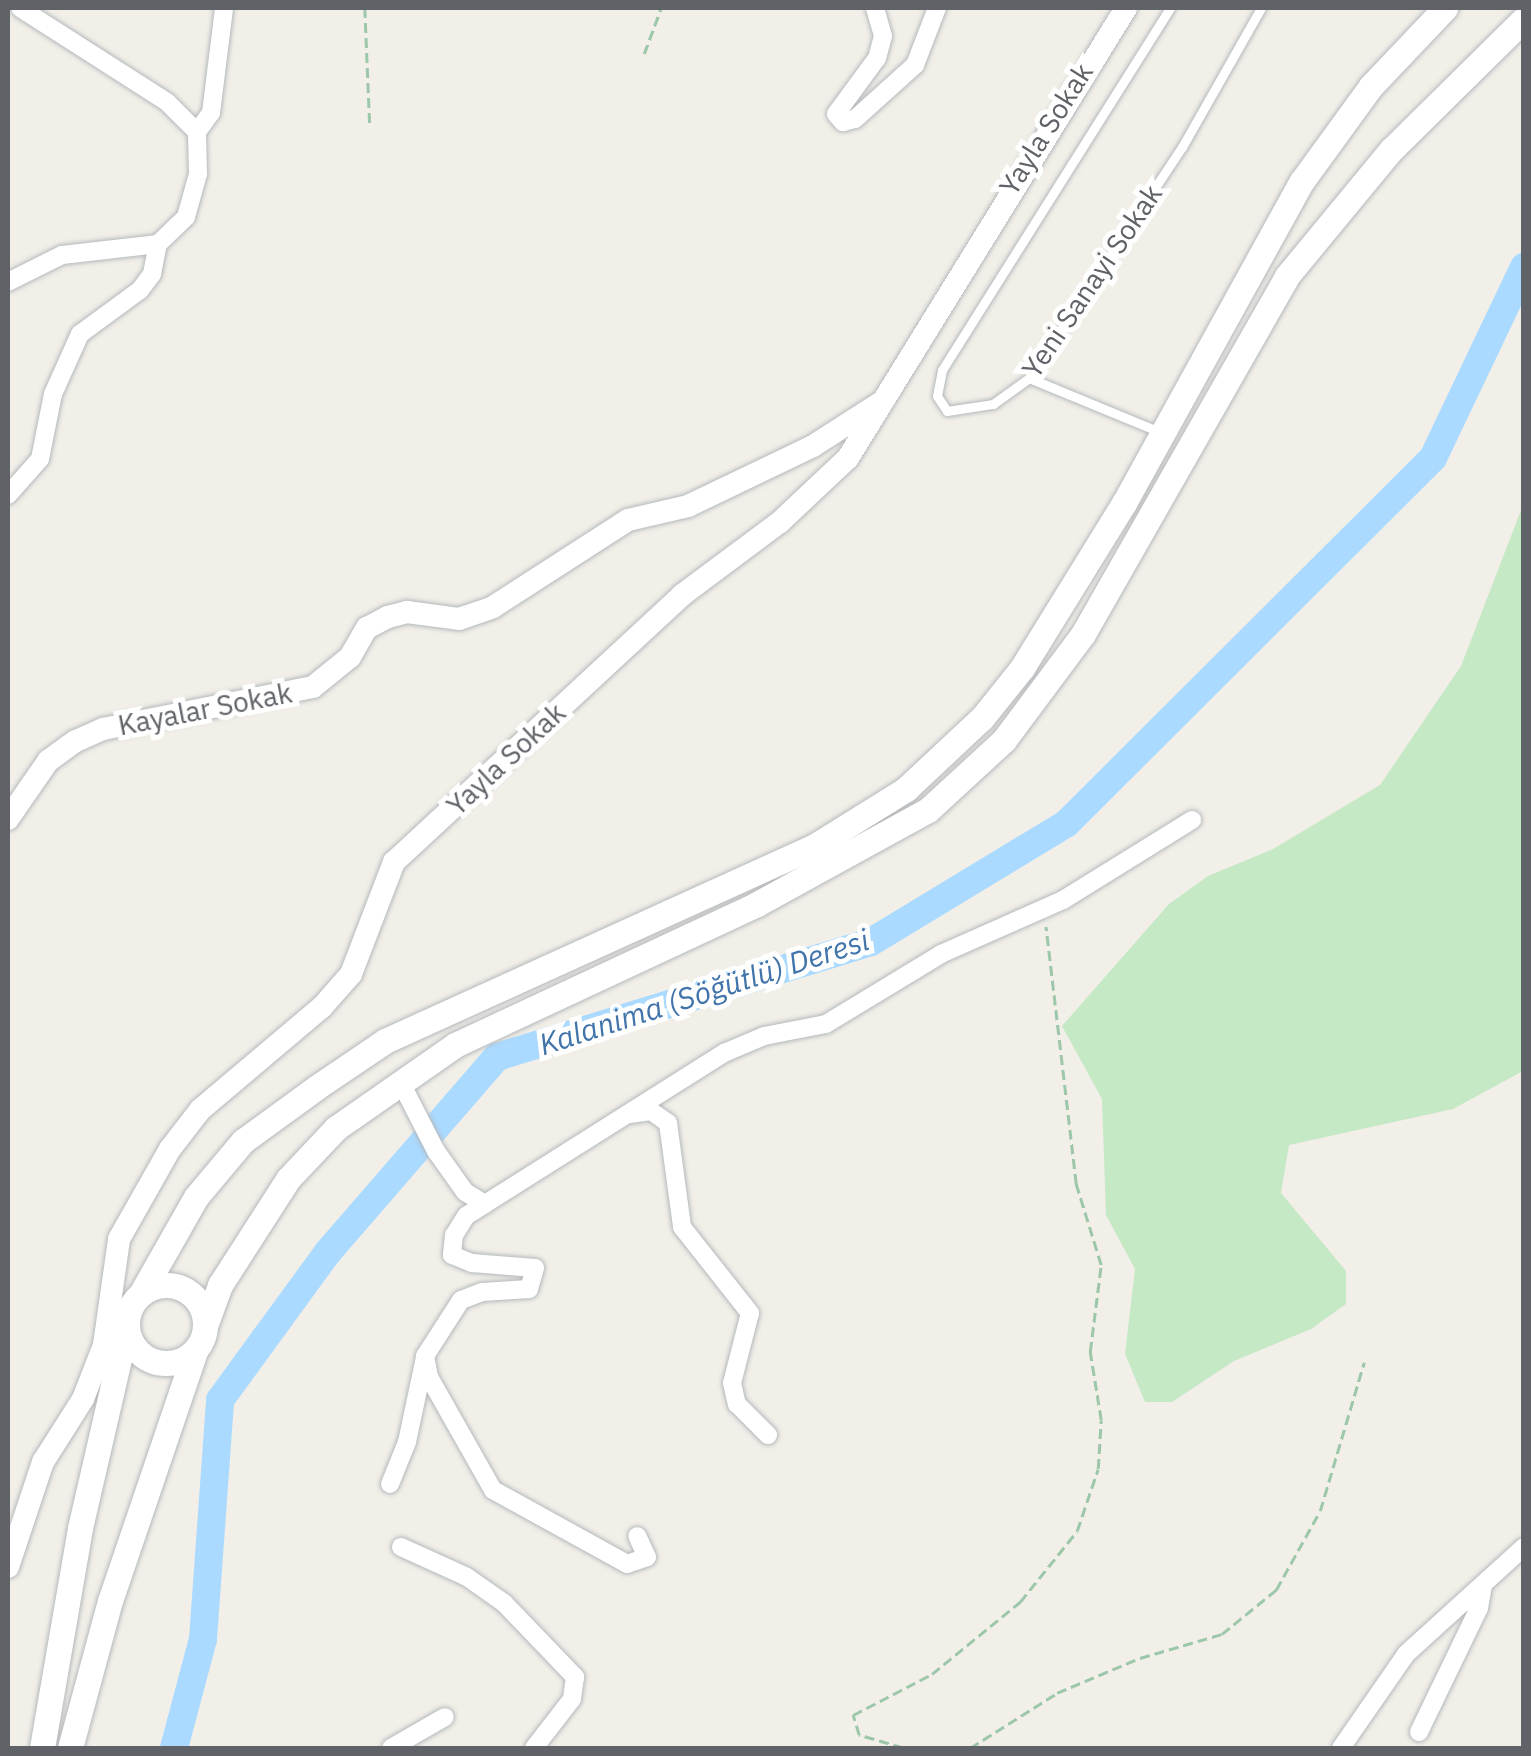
<!DOCTYPE html>
<meta charset="utf-8">
<style>
body{margin:0}
#map{position:relative;width:1531px;height:1756px;overflow:hidden;background:#f1efe8;font-family:"IBM Plex Sans",sans-serif}
div>[style]{position:absolute}
.green>*{inset:0;background:#c5e8c5}
.river>*{height:28px;margin:-14px;padding:0 14px;transform-origin:14px;border-radius:14px;background:#aadaff}
.path>*{height:2.5px;margin-top:-1.25px;transform-origin:0;background:repeating-linear-gradient(90deg,#9cc7a9 0 10px,transparent 0 15px)}
.roads{filter:drop-shadow(0 0 2px #b5b8bc) drop-shadow(0 0 2px #b5b8bc)}
.service>*{height:9px;margin:-4.5px;padding:0 4.5px;transform-origin:4.5px;border-radius:4.5px;background:#fff}
.minor>*{height:18px;margin:-9px;padding:0 9px;transform-origin:9px;border-radius:9px;background:#fff}
.tertiary>*{height:22px;margin:-11px;padding:0 11px;transform-origin:11px;border-radius:11px;background:#fff}
.secondary>*{height:25px;margin:-12.5px;padding:0 12.5px;transform-origin:12.5px;border-radius:12.5px;background:#fff}
.secondary>.ring{margin:-12.5px;padding:0;box-sizing:content-box;background:none;border:25px solid #fff;border-radius:50%}
span{translate:-50% -50%;white-space:nowrap;text-align:center;line-height:1.15;-webkit-text-stroke:10px #fff;paint-order:stroke}
.street-label{font-size:28px;color:#5f6368}
.water-label{font-size:30px;color:#4174aa;font-style:italic}
.frame{position:absolute;inset:0;border:10px solid #5f6368;pointer-events:none}
</style>
<div id="map">
<div class="green">
<div style="clip-path:polygon(1523px 505px,1523px 1071px,1453px 1109px,1289px 1145px,1281px 1193px,1346px 1271px,1346px 1304px,1311px 1329px,1234px 1361px,1172px 1402px,1145px 1402px,1125px 1354px,1135px 1269px,1106px 1215px,1102px 1099px,1062px 1026px,1169px 904px,1208px 876px,1273px 849px,1380px 785px,1461px 666px)"></div>
</div>
<div class="river">
<div style="left:174px;top:1748px;width:113px;rotate:-75.1deg"></div>
<div style="left:203px;top:1639px;width:240px;rotate:-85.9deg"></div>
<div style="left:220px;top:1400px;width:183px;rotate:-53.9deg"></div>
<div style="left:328px;top:1252px;width:258px;rotate:-49.1deg"></div>
<div style="left:497px;top:1057px;width:391px;rotate:-17.1deg"></div>
<div style="left:871px;top:942px;width:228px;rotate:-31.2deg"></div>
<div style="left:1066px;top:824px;width:518px;rotate:-44.92deg"></div>
<div style="left:1433px;top:458px;width:212px;rotate:-64.5deg"></div>
</div>
<div class="path">
<div style="left:365px;top:8px;width:118px;rotate:87.6deg"></div>
<div style="left:644px;top:54px;width:49px;rotate:-69.7deg"></div>
<div style="left:903px;top:1748px;width:46px;rotate:-163.5deg"></div>
<div style="left:859px;top:1735px;width:21px;rotate:-107deg"></div>
<div style="left:853px;top:1715px;width:89px;rotate:-27.4deg"></div>
<div style="left:932px;top:1674px;width:114px;rotate:-39.3deg"></div>
<div style="left:1020px;top:1602px;width:91px;rotate:-51.2deg"></div>
<div style="left:1077px;top:1531px;width:65px;rotate:-71.3deg"></div>
<div style="left:1098px;top:1469px;width:49px;rotate:-86.5deg"></div>
<div style="left:1101px;top:1420px;width:69px;rotate:-99.2deg"></div>
<div style="left:1090px;top:1352px;width:88px;rotate:-82.8deg"></div>
<div style="left:1101px;top:1265px;width:85px;rotate:-107.2deg"></div>
<div style="left:1076px;top:1184px;width:259px;rotate:-96.7deg"></div>
<div style="left:970px;top:1748px;width:103px;rotate:-32.3deg"></div>
<div style="left:1057px;top:1693px;width:90px;rotate:-22.9deg"></div>
<div style="left:1140px;top:1658px;width:85px;rotate:-16.3deg"></div>
<div style="left:1222px;top:1634px;width:70px;rotate:-39.2deg"></div>
<div style="left:1276px;top:1590px;width:90px;rotate:-60.9deg"></div>
<div style="left:1320px;top:1511px;width:155px;rotate:-73.5deg"></div>
</div>
<div class="roads">
<div class="service">
<div style="left:1170px;top:8px;width:428px;rotate:122.2deg"></div>
<div style="left:942px;top:370px;width:26px;rotate:101deg"></div>
<div style="left:937px;top:396px;width:18px;rotate:56deg"></div>
<div style="left:947px;top:411px;width:47px;rotate:-8.7deg"></div>
<div style="left:993px;top:404px;width:44px;rotate:-35.8deg"></div>
<div style="left:1029px;top:378px;width:277px;rotate:-56.5deg"></div>
<div style="left:1182px;top:147px;width:160px;rotate:-60.4deg"></div>
<div style="left:1029px;top:378px;width:142px;rotate:22.4deg"></div>
</div>
<div class="minor">
<div style="left:875px;top:8px;width:29px;rotate:74deg"></div>
<div style="left:883px;top:36px;width:23px;rotate:105deg"></div>
<div style="left:877px;top:58px;width:69px;rotate:126.2deg"></div>
<div style="left:836px;top:114px;width:11px;rotate:49deg"></div>
<div style="left:843px;top:122px;width:12px;rotate:-14deg"></div>
<div style="left:855px;top:119px;width:81px;rotate:-42deg"></div>
<div style="left:915px;top:65px;width:61px;rotate:-68.9deg"></div>
<div style="left:197px;top:132px;width:24px;rotate:-54deg"></div>
<div style="left:211px;top:113px;width:106px;rotate:-82.9deg"></div>
<div style="left:8px;top:282px;width:60px;rotate:-26.6deg"></div>
<div style="left:62px;top:255px;width:97px;rotate:-6.5deg"></div>
<div style="left:158px;top:244px;width:39px;rotate:-44deg"></div>
<div style="left:186px;top:217px;width:45px;rotate:-74.4deg"></div>
<div style="left:198px;top:174px;width:42px;rotate:-91.4deg"></div>
<div style="left:197px;top:132px;width:42px;rotate:-135deg"></div>
<div style="left:167px;top:102px;width:174px;rotate:-147.4deg"></div>
<div style="left:8px;top:495px;width:48px;rotate:-48.4deg"></div>
<div style="left:40px;top:459px;width:66px;rotate:-78.7deg"></div>
<div style="left:53px;top:394px;width:66px;rotate:-65.8deg"></div>
<div style="left:80px;top:334px;width:74px;rotate:-36.3deg"></div>
<div style="left:140px;top:290px;width:20px;rotate:-53deg"></div>
<div style="left:152px;top:274px;width:31px;rotate:-79deg"></div>
<div style="left:400px;top:1081px;width:79px;rotate:62.8deg"></div>
<div style="left:436px;top:1151px;width:50px;rotate:54.7deg"></div>
<div style="left:465px;top:1192px;width:23px;rotate:31deg"></div>
<div style="left:485px;top:1204px;width:283px;rotate:-32.3deg"></div>
<div style="left:724px;top:1053px;width:43px;rotate:-23deg"></div>
<div style="left:764px;top:1036px;width:63px;rotate:-11deg"></div>
<div style="left:826px;top:1024px;width:135px;rotate:-31.3deg"></div>
<div style="left:941px;top:954px;width:133px;rotate:-23.9deg"></div>
<div style="left:1063px;top:900px;width:152px;rotate:-31.8deg"></div>
<div style="left:630px;top:1114px;width:21px;rotate:-8deg"></div>
<div style="left:651px;top:1111px;width:21px;rotate:35deg"></div>
<div style="left:668px;top:1123px;width:105px;rotate:82.3deg"></div>
<div style="left:682px;top:1227px;width:110px;rotate:51.7deg"></div>
<div style="left:750px;top:1313px;width:72px;rotate:104.4deg"></div>
<div style="left:732px;top:1383px;width:22px;rotate:77deg"></div>
<div style="left:737px;top:1404px;width:44px;rotate:45deg"></div>
<div style="left:485px;top:1204px;width:22px;rotate:148deg"></div>
<div style="left:466px;top:1216px;width:22px;rotate:122deg"></div>
<div style="left:454px;top:1235px;width:20px;rotate:96deg"></div>
<div style="left:452px;top:1255px;width:22px;rotate:22deg"></div>
<div style="left:472px;top:1263px;width:63px;rotate:4.5deg"></div>
<div style="left:535px;top:1268px;width:22px;rotate:106deg"></div>
<div style="left:529px;top:1289px;width:47px;rotate:176.3deg"></div>
<div style="left:482px;top:1292px;width:22px;rotate:159deg"></div>
<div style="left:461px;top:1300px;width:67px;rotate:122.7deg"></div>
<div style="left:425px;top:1356px;width:21px;rotate:79deg"></div>
<div style="left:429px;top:1377px;width:130px;rotate:60.5deg"></div>
<div style="left:493px;top:1490px;width:153px;rotate:28.9deg"></div>
<div style="left:627px;top:1564px;width:21px;rotate:-19deg"></div>
<div style="left:647px;top:1557px;width:23px;rotate:-115deg"></div>
<div style="left:390px;top:1484px;width:45px;rotate:-68deg"></div>
<div style="left:407px;top:1442px;width:87px;rotate:-78deg"></div>
<div style="left:401px;top:1547px;width:72px;rotate:24.4deg"></div>
<div style="left:467px;top:1577px;width:45px;rotate:35.1deg"></div>
<div style="left:504px;top:1603px;width:103px;rotate:46.2deg"></div>
<div style="left:575px;top:1677px;width:22px;rotate:98deg"></div>
<div style="left:572px;top:1699px;width:62px;rotate:127.8deg"></div>
<div style="left:1419px;top:1732px;width:138px;rotate:-64.2deg"></div>
<div style="left:1479px;top:1608px;width:22px;rotate:-80deg"></div>
<div style="left:391px;top:1748px;width:62px;rotate:-29.9deg"></div>
<div style="left:1341px;top:1748px;width:114px;rotate:-55.3deg"></div>
<div style="left:1406px;top:1654px;width:159px;rotate:-42.2deg"></div>
</div>
<div class="tertiary">
<div style="left:8px;top:819px;width:70px;rotate:-55.4deg"></div>
<div style="left:48px;top:761px;width:34px;rotate:-36deg"></div>
<div style="left:76px;top:741px;width:30px;rotate:-24deg"></div>
<div style="left:103px;top:729px;width:214px;rotate:-11.3deg"></div>
<div style="left:313px;top:687px;width:48px;rotate:-39deg"></div>
<div style="left:350px;top:657px;width:34px;rotate:-60deg"></div>
<div style="left:367px;top:628px;width:24px;rotate:-28deg"></div>
<div style="left:388px;top:617px;width:20px;rotate:-15deg"></div>
<div style="left:407px;top:612px;width:52px;rotate:7.7deg"></div>
<div style="left:459px;top:619px;width:36px;rotate:-19deg"></div>
<div style="left:493px;top:607px;width:161px;rotate:-32.8deg"></div>
<div style="left:628px;top:520px;width:62px;rotate:-13.1deg"></div>
<div style="left:688px;top:506px;width:139px;rotate:-25.6deg"></div>
<div style="left:813px;top:446px;width:83px;rotate:-32.7deg"></div>
<div style="left:8px;top:1567px;width:111px;rotate:-71.6deg"></div>
<div style="left:43px;top:1462px;width:75px;rotate:-57.6deg"></div>
<div style="left:83px;top:1399px;width:58px;rotate:-68.7deg"></div>
<div style="left:104px;top:1345px;width:107px;rotate:-81.9deg"></div>
<div style="left:119px;top:1239px;width:103px;rotate:-60.5deg"></div>
<div style="left:170px;top:1149px;width:49px;rotate:-52.4deg"></div>
<div style="left:200px;top:1110px;width:160px;rotate:-40.2deg"></div>
<div style="left:322px;top:1007px;width:44px;rotate:-48.7deg"></div>
<div style="left:351px;top:974px;width:120px;rotate:-69deg"></div>
<div style="left:394px;top:862px;width:393px;rotate:-42.8deg"></div>
<div style="left:682px;top:595px;width:122px;rotate:-36.7deg"></div>
<div style="left:780px;top:522px;width:93px;rotate:-43.3deg"></div>
<div style="left:848px;top:458px;width:529px;rotate:-58.29deg"></div>
</div>
<div class="secondary">
<div class="ring" style="left:127px;top:1285px;width:53px;height:53px"></div>
<div style="left:142px;top:1292px;width:109px;rotate:-60.4deg"></div>
<div style="left:196px;top:1197px;width:73px;rotate:-50deg"></div>
<div style="left:243px;top:1141px;width:92px;rotate:-36.1deg"></div>
<div style="left:317px;top:1087px;width:82px;rotate:-34.1deg"></div>
<div style="left:385px;top:1041px;width:470px;rotate:-24.4deg"></div>
<div style="left:813px;top:847px;width:110px;rotate:-31.9deg"></div>
<div style="left:906px;top:789px;width:104px;rotate:-43.1deg"></div>
<div style="left:982px;top:718px;width:64px;rotate:-51.3deg"></div>
<div style="left:1022px;top:668px;width:194px;rotate:-58.3deg"></div>
<div style="left:1124px;top:503px;width:368px;rotate:-61.1deg"></div>
<div style="left:1302px;top:181px;width:117px;rotate:-54deg"></div>
<div style="left:1371px;top:86px;width:108px;rotate:-46.5deg"></div>
<div style="left:205px;top:1326px;width:44px;rotate:-69.9deg"></div>
<div style="left:220px;top:1285px;width:126px;rotate:-57.3deg"></div>
<div style="left:288px;top:1179px;width:70px;rotate:-46.7deg"></div>
<div style="left:336px;top:1128px;width:145px;rotate:-34.9deg"></div>
<div style="left:455px;top:1045px;width:333px;rotate:-25deg"></div>
<div style="left:757px;top:904px;width:195px;rotate:-28.8deg"></div>
<div style="left:928px;top:810px;width:103px;rotate:-42.6deg"></div>
<div style="left:1004px;top:740px;width:132px;rotate:-53.3deg"></div>
<div style="left:1083px;top:634px;width:412px;rotate:-60.3deg"></div>
<div style="left:1287px;top:276px;width:163px;rotate:-50.5deg"></div>
<div style="left:1391px;top:150px;width:187px;rotate:-44.6deg"></div>
<div style="left:42px;top:1748px;width:223px;rotate:-80.2deg"></div>
<div style="left:80px;top:1528px;width:205px;rotate:-77deg"></div>
<div style="left:70px;top:1748px;width:152px;rotate:-74.8deg"></div>
<div style="left:110px;top:1601px;width:266px;rotate:-71.2deg"></div>
</div>
</div>
<div class="street-label">
<span style="left:1046px;top:129px;rotate:-58deg">Yayla Sokak</span>
<span style="left:1092px;top:281px;rotate:-56deg">Yeni Sanayi Sokak</span>
<span style="left:205px;top:709px;rotate:-11deg">Kayalar Sokak</span>
<span style="left:506px;top:759px;rotate:-43deg">Yayla Sokak</span>
</div>
<div class="water-label">
<span style="left:704px;top:992px;rotate:-18deg">Kalanima (Söğütlü) Deresi</span>
</div>
<div class="frame"></div>
</div>
